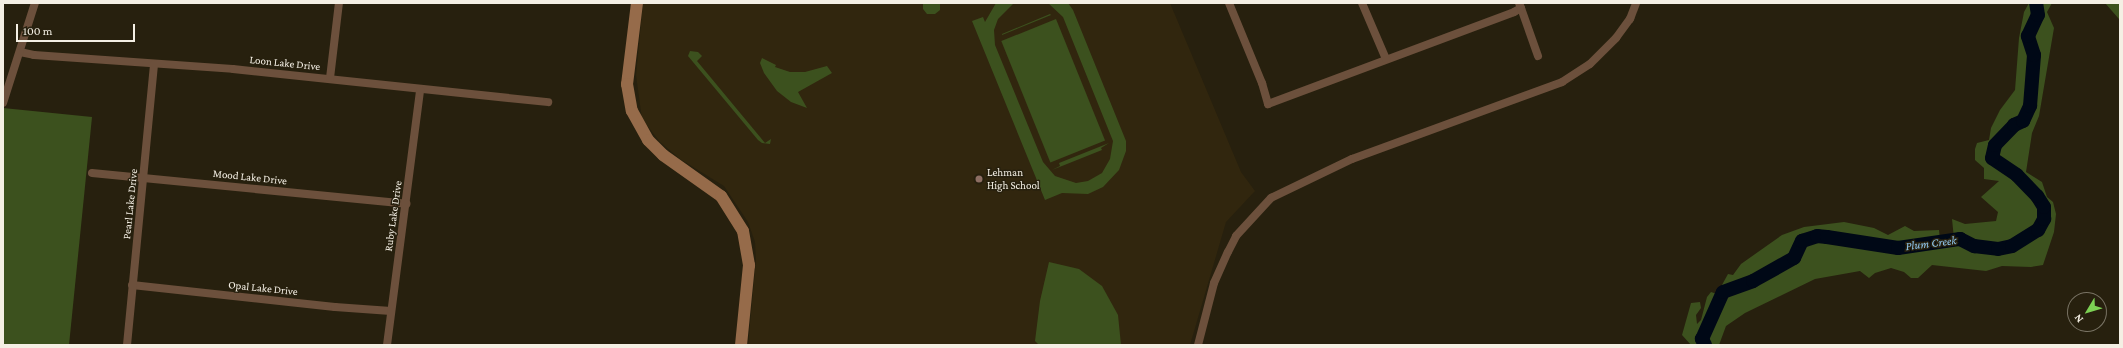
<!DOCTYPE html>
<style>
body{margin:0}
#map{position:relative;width:2123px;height:348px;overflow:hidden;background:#27200e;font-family:"Crimson Pro",serif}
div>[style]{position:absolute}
.built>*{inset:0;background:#31260e}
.green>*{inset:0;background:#3c511e;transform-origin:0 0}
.river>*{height:14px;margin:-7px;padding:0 7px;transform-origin:7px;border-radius:7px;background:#000816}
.street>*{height:8px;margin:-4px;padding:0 4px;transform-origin:4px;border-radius:4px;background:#6c503c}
.secondary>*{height:12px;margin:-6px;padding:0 6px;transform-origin:6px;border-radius:6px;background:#966b4a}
.dots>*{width:11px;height:11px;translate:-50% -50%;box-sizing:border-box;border:2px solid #27200e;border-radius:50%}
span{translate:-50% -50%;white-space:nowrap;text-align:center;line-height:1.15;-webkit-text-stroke:3px #27200e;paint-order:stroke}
.street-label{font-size:11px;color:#f4efe4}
.poi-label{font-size:11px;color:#f4efe4}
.left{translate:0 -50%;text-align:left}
.water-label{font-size:12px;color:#90c7f0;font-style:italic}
.frame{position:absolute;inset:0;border:4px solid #f4efe4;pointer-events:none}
.north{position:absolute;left:2067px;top:292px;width:40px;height:40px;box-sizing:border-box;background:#27200e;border:1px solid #797364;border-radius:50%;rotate:232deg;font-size:11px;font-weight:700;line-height:16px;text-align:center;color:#f4efe4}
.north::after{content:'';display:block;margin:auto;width:14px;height:18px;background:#7cd154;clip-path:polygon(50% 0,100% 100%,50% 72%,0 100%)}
.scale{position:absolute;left:16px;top:24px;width:119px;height:18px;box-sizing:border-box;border:2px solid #f4efe4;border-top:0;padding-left:5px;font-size:12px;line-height:14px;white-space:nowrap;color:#f4efe4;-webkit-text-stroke:3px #27200e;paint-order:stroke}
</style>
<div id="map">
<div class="built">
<div style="clip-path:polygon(643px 3px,1170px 3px,1241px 172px,1255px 191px,1226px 222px,1190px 345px,748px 345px,756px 260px,755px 242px,748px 222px,724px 186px,680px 159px,660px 142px,642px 119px,636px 75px)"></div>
</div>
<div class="green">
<div style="clip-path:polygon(923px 3px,940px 3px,940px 10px,935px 14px,927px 14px,923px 9px)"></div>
<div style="clip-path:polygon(996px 3px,1014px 3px,998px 19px,994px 30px,995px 45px,1043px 162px,1055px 176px,1076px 183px,1088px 181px,1102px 173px,1110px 159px,1113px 141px,1063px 17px,1048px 3px,1068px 3px,1073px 10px,1126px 141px,1126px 151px,1119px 170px,1103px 187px,1088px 194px,1062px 193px,1045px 200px,972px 21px,983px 17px,985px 22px)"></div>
<div style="clip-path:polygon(2029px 3px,2052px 3px,2047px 12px,2054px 28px,2039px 116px,2032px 133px,2026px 172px,2042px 182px,2047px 197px,2053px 202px,2056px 214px,2054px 232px,2043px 265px,2031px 267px,2002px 266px,1986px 271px,1932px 265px,1918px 278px,1911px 278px,1904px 272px,1891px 268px,1875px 273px,1869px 278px,1860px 271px,1815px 279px,1745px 313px,1726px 326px,1719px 345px,1691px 345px,1682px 335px,1691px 303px,1700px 302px,1701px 308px,1696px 315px,1697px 324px,1701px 320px,1707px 297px,1711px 292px,1717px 294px,1728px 274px,1733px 275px,1741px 264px,1782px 235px,1804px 227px,1844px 222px,1874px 228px,1888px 235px,1905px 226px,1914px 231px,1939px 230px,1940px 240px,1954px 239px,1952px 219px,1965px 224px,1996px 221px,1998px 212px,1981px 197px,1999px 181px,1984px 179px,1984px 168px,1975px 160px,1975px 149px,1977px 143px,1989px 140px,1991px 128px,2000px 110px,2015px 90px,2019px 38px,2024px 12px)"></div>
<div style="clip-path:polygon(2105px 3px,2120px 3px,2120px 27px,2119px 19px)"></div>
<div style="clip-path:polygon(1050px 14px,1051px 15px,1002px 35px,1002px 34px)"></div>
<div style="left:1056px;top:19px;width:131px;height:59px;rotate:68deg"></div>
<div style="clip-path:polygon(690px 51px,698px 52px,702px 56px,697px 61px,765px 143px,771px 139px,770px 144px,762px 143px,758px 140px,688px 56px)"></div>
<div style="clip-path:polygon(762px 58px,776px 65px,775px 67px,790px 72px,805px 72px,827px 66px,832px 73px,798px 92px,807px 108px,791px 102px,777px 91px,764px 73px,760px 63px)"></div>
<div style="clip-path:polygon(3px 108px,92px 117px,69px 345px,3px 345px)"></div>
<div style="clip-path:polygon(1109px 143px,1101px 148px,1102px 150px,1052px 170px,1060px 166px,1059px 163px)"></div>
<div style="clip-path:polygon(1049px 262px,1079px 269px,1102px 286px,1118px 315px,1121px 345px,1039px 345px,1035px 341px,1040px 301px)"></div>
</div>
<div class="river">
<div style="left:1705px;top:345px;width:7px;rotate:-117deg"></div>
<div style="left:1702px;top:339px;width:51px;rotate:-65.9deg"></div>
<div style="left:1723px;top:292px;width:32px;rotate:-20deg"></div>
<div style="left:1753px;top:281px;width:47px;rotate:-29.3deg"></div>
<div style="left:1794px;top:258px;width:19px;rotate:-65deg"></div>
<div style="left:1802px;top:241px;width:16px;rotate:-18deg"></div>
<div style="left:1817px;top:236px;width:10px;rotate:6deg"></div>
<div style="left:1827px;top:237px;width:72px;rotate:8.8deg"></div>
<div style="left:1898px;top:248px;width:63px;rotate:-8.3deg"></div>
<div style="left:1960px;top:239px;width:16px;rotate:27deg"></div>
<div style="left:1974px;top:246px;width:24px;rotate:7deg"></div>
<div style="left:1998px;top:249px;width:14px;rotate:-12deg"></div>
<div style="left:2012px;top:246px;width:31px;rotate:-32deg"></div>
<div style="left:2038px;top:230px;width:13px;rotate:-61deg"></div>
<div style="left:2044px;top:219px;width:12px;rotate:-90deg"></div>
<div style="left:2044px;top:207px;width:13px;rotate:-122deg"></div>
<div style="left:2037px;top:196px;width:29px;rotate:-134deg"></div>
<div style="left:2017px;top:175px;width:30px;rotate:-146deg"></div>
<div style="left:1992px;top:158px;width:13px;rotate:-77deg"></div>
<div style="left:1995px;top:145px;width:28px;rotate:-46deg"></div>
<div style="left:2014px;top:125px;width:10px;rotate:-24deg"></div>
<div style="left:2023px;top:121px;width:17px;rotate:-65deg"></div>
<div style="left:2030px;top:106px;width:51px;rotate:-85.5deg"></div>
<div style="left:2034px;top:55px;width:20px;rotate:-108deg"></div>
<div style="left:2028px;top:36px;width:23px;rotate:-65deg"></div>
<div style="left:2038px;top:15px;width:12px;rotate:-99deg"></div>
</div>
<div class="street">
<div style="left:1229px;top:3px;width:87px;rotate:67.6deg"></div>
<div style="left:1262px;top:83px;width:22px;rotate:74deg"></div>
<div style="left:1268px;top:104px;width:263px;rotate:-20.5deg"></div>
<div style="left:1514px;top:12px;width:8px;rotate:-30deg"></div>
<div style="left:1521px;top:8px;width:5px;rotate:-112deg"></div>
<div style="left:1362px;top:3px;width:61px;rotate:66.8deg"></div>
<div style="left:1521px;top:8px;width:51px;rotate:70.5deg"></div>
<div style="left:20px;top:52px;width:14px;rotate:12deg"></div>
<div style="left:34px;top:55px;width:199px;rotate:4deg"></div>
<div style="left:233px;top:69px;width:317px;rotate:6deg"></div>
<div style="left:330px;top:78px;width:76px;rotate:-83.2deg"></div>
<div style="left:3px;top:103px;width:105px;rotate:-72.3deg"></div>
<div style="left:92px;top:173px;width:316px;rotate:5.6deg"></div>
<div style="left:132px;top:285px;width:204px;rotate:6.2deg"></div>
<div style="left:335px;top:307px;width:56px;rotate:4.1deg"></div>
<div style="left:127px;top:345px;width:282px;rotate:-84.5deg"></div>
<div style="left:387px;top:345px;width:257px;rotate:-82.6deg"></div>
<div style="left:1198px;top:345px;width:64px;rotate:-75.5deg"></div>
<div style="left:1214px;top:283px;width:34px;rotate:-66deg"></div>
<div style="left:1228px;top:252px;width:18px;rotate:-63deg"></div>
<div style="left:1236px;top:236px;width:52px;rotate:-47.4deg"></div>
<div style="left:1271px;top:198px;width:90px;rotate:-25.7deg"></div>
<div style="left:1352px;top:159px;width:224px;rotate:-20.1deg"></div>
<div style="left:1562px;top:82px;width:33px;rotate:-33deg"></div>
<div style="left:1590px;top:64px;width:37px;rotate:-45deg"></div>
<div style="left:1616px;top:38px;width:24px;rotate:-54deg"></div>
<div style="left:1630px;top:19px;width:17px;rotate:-69deg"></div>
</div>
<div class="secondary">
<div style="left:637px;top:3px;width:82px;rotate:97deg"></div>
<div style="left:627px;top:84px;width:27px;rotate:80deg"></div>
<div style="left:632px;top:111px;width:33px;rotate:61deg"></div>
<div style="left:648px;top:140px;width:21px;rotate:45deg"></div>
<div style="left:663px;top:155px;width:71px;rotate:35.3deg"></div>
<div style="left:721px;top:196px;width:41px;rotate:57.8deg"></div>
<div style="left:743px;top:231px;width:35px;rotate:80deg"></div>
<div style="left:749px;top:265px;width:80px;rotate:95.7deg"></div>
</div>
<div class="dots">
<div style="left:979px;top:179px;background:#8d6e63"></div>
</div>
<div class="street-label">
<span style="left:285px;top:63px;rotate:6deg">Loon Lake Drive</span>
<span style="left:250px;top:177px;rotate:6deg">Mood Lake Drive</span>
<span style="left:130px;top:204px;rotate:-84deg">Pearl Lake Drive</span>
<span style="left:393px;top:216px;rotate:-82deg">Ruby Lake Drive</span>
<span style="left:263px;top:288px;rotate:6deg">Opal Lake Drive</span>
</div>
<div class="poi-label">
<span class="left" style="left:987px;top:179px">Lehman<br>High School</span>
</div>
<div class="water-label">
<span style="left:1931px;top:244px;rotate:-7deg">Plum Creek</span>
</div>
<div class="frame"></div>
<div class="north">N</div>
<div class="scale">100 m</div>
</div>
